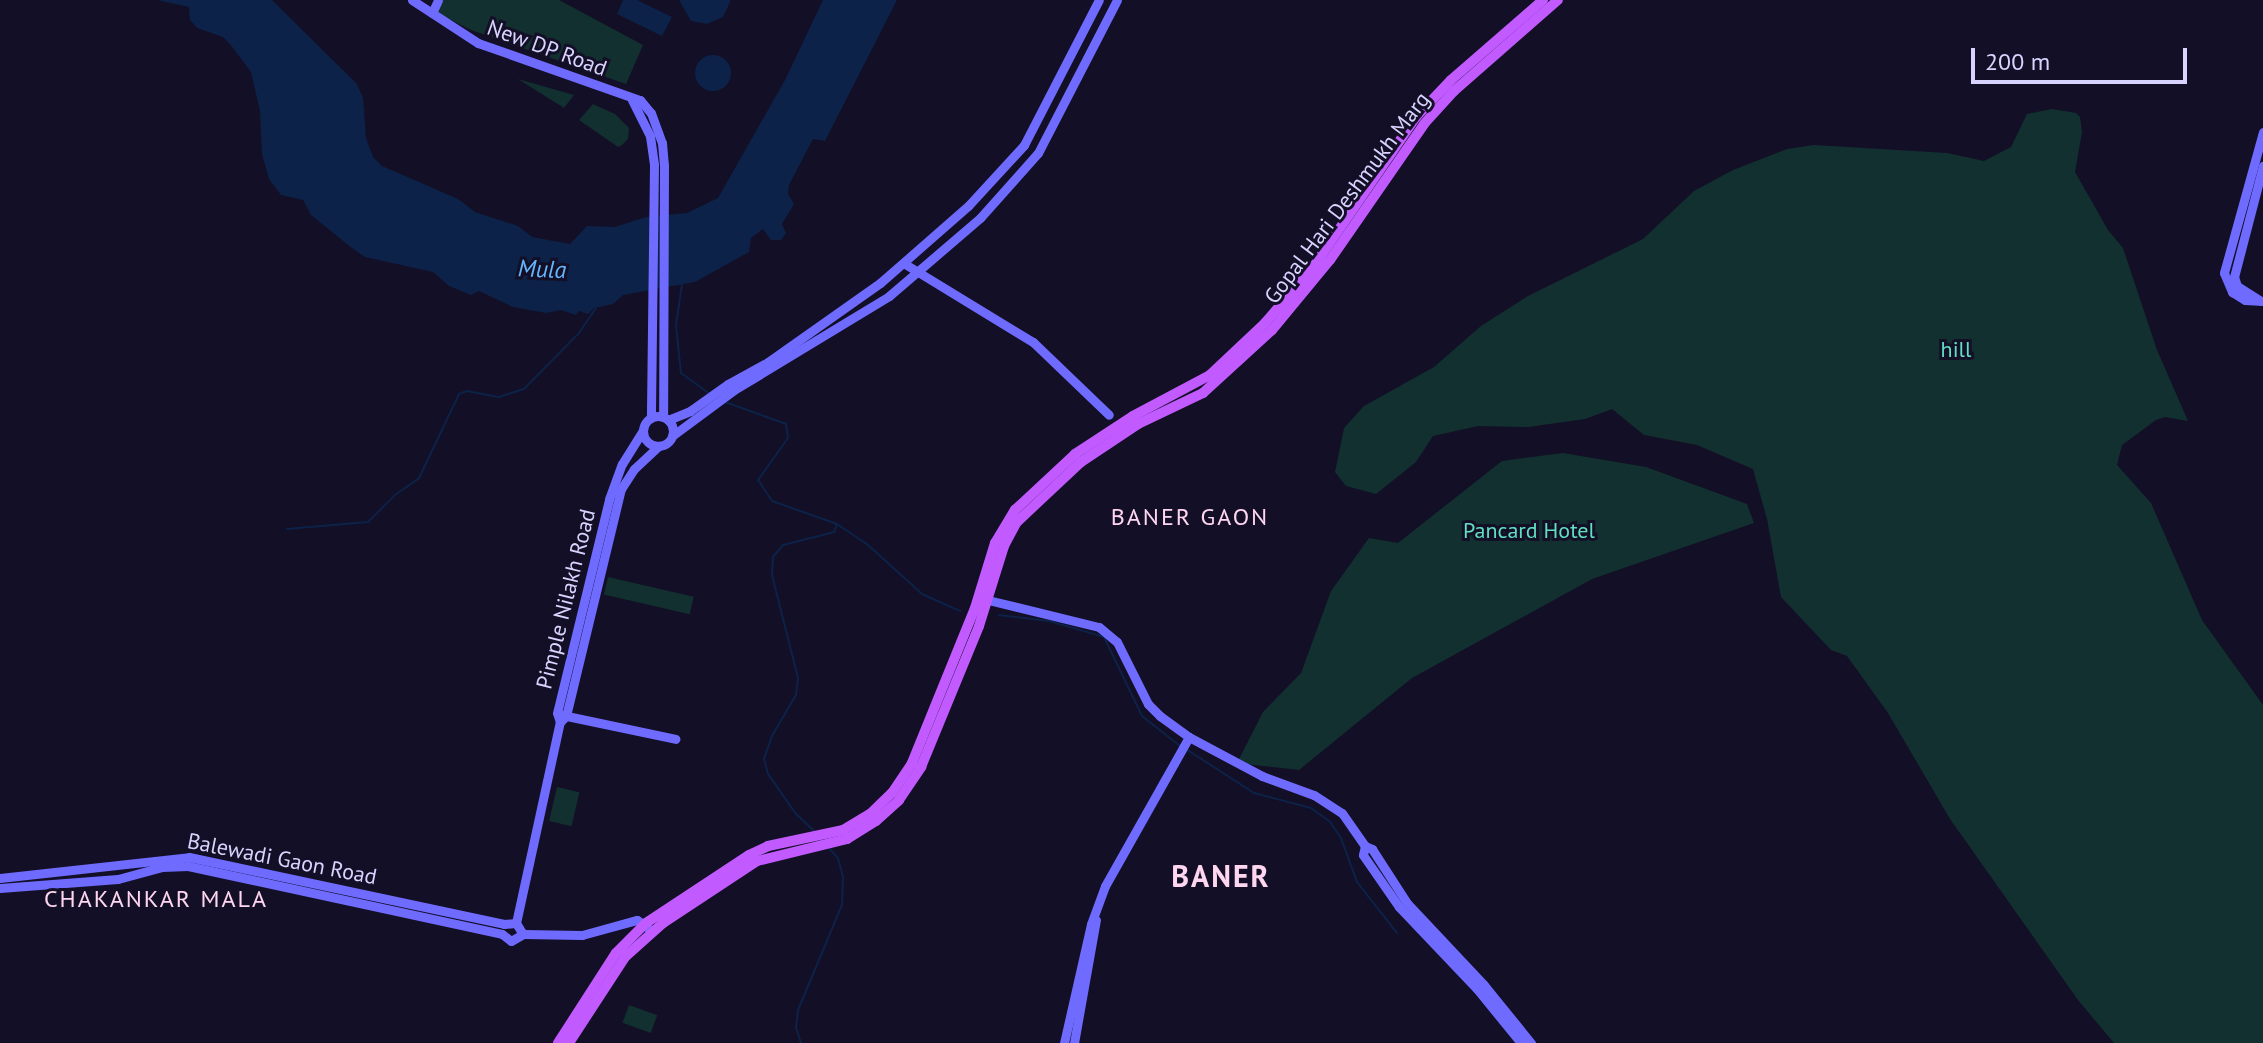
<!DOCTYPE html>
<style>
body{margin:0}
#map{position:relative;width:2263px;height:1043px;overflow:hidden;background:#130f26;font-family:"PT Sans",sans-serif}
div>[style]{position:absolute}
.green>*{inset:0;background:#12302f;transform-origin:0 0}
.water>*{inset:0;background:#0c2248}
.round{border-radius:50%}
.stream>*{height:2px;margin:-1px;padding:0 1px;transform-origin:1px;border-radius:1px;background:#0c2248}
.secondary>*{height:9px;margin:-4.5px;padding:0 4.5px;transform-origin:4.5px;border-radius:4.5px;background:#6f6bff}
.secondary>.ring{margin:-4.5px;padding:0;box-sizing:content-box;background:none;border:9px solid #6f6bff;border-radius:50%}
.primary>*{height:10px;margin:-5px;padding:0 5px;transform-origin:5px;border-radius:5px;background:#c25bff}
span{translate:-50% -50%;white-space:nowrap;text-align:center;line-height:1.15;-webkit-text-stroke:6px #130f26;paint-order:stroke}
.street-label{font-size:22px;color:#d9d4ff}
.park-label{font-size:22px;color:#5fe0c0}
.water-label{font-size:24px;color:#62b6ff;font-style:italic}
.neighbourhood-label{font-size:24px;color:#ffd6f0;letter-spacing:2px}
.district-label{font-size:30px;color:#ffd6f0;font-weight:700;letter-spacing:2px}
.scale{position:absolute;left:1971px;top:48px;width:216px;height:36px;box-sizing:border-box;border:4px solid #d9d4ff;border-top:0;padding-left:10px;font-size:24px;line-height:28px;white-space:nowrap;color:#d9d4ff;-webkit-text-stroke:6px #130f26;paint-order:stroke}
</style>
<div id="map">
<div class="green">
<div style="clip-path:polygon(443px 0,559px 0,643px 45px,626px 84px,471px 30px,437px 13px)"></div>
<div style="clip-path:polygon(518px 79px,574px 95px,564px 108px)"></div>
<div style="clip-path:polygon(593px 104px,615px 114px,629px 128px,628px 139px,622px 145px,618px 147px,579px 120px)"></div>
<div style="clip-path:polygon(2052px 109px,2076px 113px,2080px 117px,2082px 132px,2075px 172px,2108px 230px,2123px 248px,2157px 350px,2188px 421px,2165px 417px,2156px 420px,2122px 445px,2117px 465px,2151px 503px,2202px 620px,2263px 705px,2263px 1043px,2114px 1043px,2078px 1000px,1950px 819px,1888px 713px,1847px 656px,1831px 650px,1781px 597px,1767px 519px,1753px 469px,1697px 445px,1644px 435px,1612px 409px,1585px 419px,1528px 427px,1478px 426px,1433px 436px,1416px 462px,1376px 494px,1346px 486px,1335px 472px,1344px 428px,1364px 406px,1434px 367px,1481px 326px,1528px 296px,1643px 239px,1694px 191px,1733px 170px,1787px 149px,1814px 145px,1947px 153px,1984px 161px,2011px 147px,2027px 114px)"></div>
<div style="clip-path:polygon(1563px 453px,1646px 467px,1747px 504px,1754px 523px,1592px 579px,1412px 678px,1299px 770px,1237px 763px,1263px 712px,1301px 673px,1331px 591px,1369px 538px,1398px 543px,1502px 461px)"></div>
<div style="left:608px;top:577px;width:88px;height:18px;rotate:13deg"></div>
<div style="left:557px;top:787px;width:23px;height:35px;rotate:13deg"></div>
<div style="left:629px;top:1005px;width:30px;height:19px;rotate:20deg"></div>
</div>
<div class="water">
<div style="clip-path:polygon(157px 0,272px 0,357px 84px,363px 98px,366px 138px,373px 157px,382px 166px,458px 199px,475px 212px,518px 226px,532px 237px,570px 244px,587px 226px,615px 227px,646px 217px,687px 213px,718px 198px,785px 80px,823px 0,897px 0,825px 141px,813px 139px,789px 185px,788px 194px,794px 204px,782px 224px,786px 233px,781px 240px,771px 240px,763px 229px,751px 238px,749px 252px,695px 282px,623px 295px,613px 304px,594px 308px,588px 314px,579px 311px,576px 315px,561px 310px,546px 313px,513px 307px,479px 291px,471px 295px,449px 286px,433px 272px,365px 257px,352px 248px,311px 215px,303px 200px,281px 195px,269px 179px,262px 154px,260px 111px,251px 72px,230px 44px,223px 37px,197px 28px,190px 20px,189px 7px)"></div>
<div style="clip-path:polygon(623px 0,637px 0,672px 17px,662px 36px,617px 14px)"></div>
<div style="clip-path:polygon(679px 0,730px 0,730px 2px,723px 17px,707px 24px,691px 21px)"></div>
<div class="round" style="left:695px;top:55px;width:36px;height:36px"></div>
</div>
<div class="stream">
<div style="left:682px;top:284px;width:41px;rotate:98.3deg"></div>
<div style="left:676px;top:325px;width:48px;rotate:84.1deg"></div>
<div style="left:681px;top:373px;width:34px;rotate:36deg"></div>
<div style="left:725px;top:402px;width:65px;rotate:19.8deg"></div>
<div style="left:786px;top:424px;width:14px;rotate:82deg"></div>
<div style="left:788px;top:438px;width:52px;rotate:125.5deg"></div>
<div style="left:758px;top:480px;width:25px;rotate:56deg"></div>
<div style="left:772px;top:501px;width:69px;rotate:19.5deg"></div>
<div style="left:837px;top:524px;width:37px;rotate:34deg"></div>
<div style="left:868px;top:545px;width:73px;rotate:42.2deg"></div>
<div style="left:922px;top:594px;width:42px;rotate:24.1deg"></div>
<div style="left:287px;top:529px;width:81px;rotate:-4.9deg"></div>
<div style="left:368px;top:522px;width:38px;rotate:-45deg"></div>
<div style="left:395px;top:495px;width:29px;rotate:-35deg"></div>
<div style="left:419px;top:478px;width:93px;rotate:-64.5deg"></div>
<div style="left:459px;top:394px;width:9px;rotate:-21deg"></div>
<div style="left:467px;top:391px;width:33px;rotate:11deg"></div>
<div style="left:499px;top:397px;width:26px;rotate:-18deg"></div>
<div style="left:524px;top:389px;width:78px;rotate:-45.5deg"></div>
<div style="left:579px;top:333px;width:30px;rotate:-56deg"></div>
<div style="left:999px;top:615px;width:50px;rotate:6.8deg"></div>
<div style="left:1049px;top:621px;width:57px;rotate:16.2deg"></div>
<div style="left:1104px;top:637px;width:88px;rotate:64.3deg"></div>
<div style="left:1142px;top:716px;width:48px;rotate:38.3deg"></div>
<div style="left:1186px;top:749px;width:81px;rotate:32.9deg"></div>
<div style="left:1254px;top:793px;width:59px;rotate:14.7deg"></div>
<div style="left:1311px;top:808px;width:24px;rotate:36deg"></div>
<div style="left:1330px;top:822px;width:19px;rotate:55deg"></div>
<div style="left:1341px;top:838px;width:47px;rotate:70deg"></div>
<div style="left:1357px;top:882px;width:65px;rotate:51.9deg"></div>
<div style="left:816px;top:833px;width:28px;rotate:-136deg"></div>
<div style="left:796px;top:814px;width:49px;rotate:-125deg"></div>
<div style="left:768px;top:774px;width:16px;rotate:-105deg"></div>
<div style="left:764px;top:759px;width:24px;rotate:-71deg"></div>
<div style="left:772px;top:736px;width:48px;rotate:-59.7deg"></div>
<div style="left:796px;top:695px;width:17px;rotate:-83deg"></div>
<div style="left:798px;top:678px;width:106px;rotate:-104.2deg"></div>
<div style="left:772px;top:575px;width:18px;rotate:-87deg"></div>
<div style="left:773px;top:557px;width:16px;rotate:-50deg"></div>
<div style="left:783px;top:545px;width:53px;rotate:-14.3deg"></div>
<div style="left:834px;top:532px;width:9px;rotate:-69deg"></div>
<div style="left:801px;top:1043px;width:16px;rotate:-108deg"></div>
<div style="left:796px;top:1028px;width:18px;rotate:-84deg"></div>
<div style="left:798px;top:1010px;width:114px;rotate:-67.3deg"></div>
<div style="left:842px;top:905px;width:28px;rotate:-88deg"></div>
<div style="left:843px;top:877px;width:20px;rotate:-105deg"></div>
<div style="left:838px;top:858px;width:15px;rotate:-132deg"></div>
</div>
<div class="secondary">
<div style="left:412px;top:0;width:79px;rotate:33.1deg"></div>
<div style="left:478px;top:43px;width:172px;rotate:19.4deg"></div>
<div style="left:640px;top:100px;width:17px;rotate:50deg"></div>
<div style="left:651px;top:113px;width:32px;rotate:70deg"></div>
<div style="left:662px;top:143px;width:22px;rotate:85deg"></div>
<div style="left:664px;top:165px;width:252px;rotate:90.2deg"></div>
<div style="left:432px;top:13px;width:14px;rotate:-65deg"></div>
<div style="left:632px;top:100px;width:40px;rotate:63.4deg"></div>
<div style="left:650px;top:136px;width:29px;rotate:82deg"></div>
<div style="left:654px;top:165px;width:253px;rotate:90.7deg"></div>
<div style="left:2263px;top:132px;width:146px;rotate:105.5deg"></div>
<div style="left:2224px;top:273px;width:21px;rotate:67deg"></div>
<div style="left:2232px;top:292px;width:15px;rotate:32deg"></div>
<div style="left:2245px;top:300px;width:18px;rotate:3deg"></div>
<div style="left:905px;top:264px;width:150px;rotate:31.4deg"></div>
<div style="left:1033px;top:342px;width:105px;rotate:43.8deg"></div>
<div style="left:2261px;top:301px;width:28px;rotate:-148deg"></div>
<div style="left:2237px;top:286px;width:9px;rotate:-108deg"></div>
<div style="left:2234px;top:277px;width:115px;rotate:-75.4deg"></div>
<div class="ring" style="left:643px;top:416px;width:21px;height:21px"></div>
<div style="left:668px;top:420px;width:24px;rotate:-22deg"></div>
<div style="left:690px;top:411px;width:47px;rotate:-35.4deg"></div>
<div style="left:728px;top:384px;width:46px;rotate:-28.8deg"></div>
<div style="left:768px;top:362px;width:137px;rotate:-35.2deg"></div>
<div style="left:880px;top:283px;width:117px;rotate:-41.2deg"></div>
<div style="left:968px;top:206px;width:83px;rotate:-47.4deg"></div>
<div style="left:1024px;top:145px;width:163px;rotate:-62.7deg"></div>
<div style="left:672px;top:436px;width:77px;rotate:-36.6deg"></div>
<div style="left:734px;top:390px;width:181px;rotate:-31.2deg"></div>
<div style="left:889px;top:296px;width:120px;rotate:-40.6deg"></div>
<div style="left:980px;top:218px;width:87px;rotate:-48.3deg"></div>
<div style="left:1038px;top:153px;width:172px;rotate:-62.7deg"></div>
<div style="left:988px;top:600px;width:114px;rotate:13.7deg"></div>
<div style="left:1099px;top:627px;width:23px;rotate:40deg"></div>
<div style="left:1117px;top:642px;width:69px;rotate:63.4deg"></div>
<div style="left:1148px;top:704px;width:17px;rotate:45deg"></div>
<div style="left:1160px;top:716px;width:36px;rotate:36deg"></div>
<div style="left:1189px;top:737px;width:83px;rotate:28.1deg"></div>
<div style="left:1262px;top:776px;width:55px;rotate:20.1deg"></div>
<div style="left:1314px;top:795px;width:33px;rotate:33deg"></div>
<div style="left:1342px;top:813px;width:40px;rotate:55.1deg"></div>
<div style="left:1365px;top:846px;width:8px;rotate:23deg"></div>
<div style="left:1372px;top:849px;width:64px;rotate:57.1deg"></div>
<div style="left:1407px;top:903px;width:112px;rotate:46.8deg"></div>
<div style="left:1484px;top:985px;width:75px;rotate:51deg"></div>
<div style="left:562px;top:715px;width:116px;rotate:11.9deg"></div>
<div style="left:560px;top:722px;width:9px;rotate:-108deg"></div>
<div style="left:557px;top:713px;width:220px;rotate:-76.3deg"></div>
<div style="left:609px;top:499px;width:37px;rotate:-70deg"></div>
<div style="left:622px;top:464px;width:39px;rotate:-58deg"></div>
<div style="left:560px;top:722px;width:8px;rotate:-45deg"></div>
<div style="left:566px;top:716px;width:234px;rotate:-76.4deg"></div>
<div style="left:621px;top:489px;width:24px;rotate:-57deg"></div>
<div style="left:634px;top:469px;width:34px;rotate:-43deg"></div>
<div style="left:1365px;top:846px;width:9px;rotate:103deg"></div>
<div style="left:1363px;top:855px;width:63px;rotate:55.3deg"></div>
<div style="left:1399px;top:907px;width:113px;rotate:46.4deg"></div>
<div style="left:1477px;top:989px;width:70px;rotate:50.8deg"></div>
<div style="left:0;top:878px;width:190px;rotate:-6.3deg"></div>
<div style="left:189px;top:857px;width:322px;rotate:12deg"></div>
<div style="left:504px;top:924px;width:12px;rotate:-5deg"></div>
<div style="left:516px;top:923px;width:13px;rotate:58deg"></div>
<div style="left:0;top:888px;width:118px;rotate:-4.4deg"></div>
<div style="left:118px;top:879px;width:46px;rotate:-15.3deg"></div>
<div style="left:162px;top:867px;width:26px;rotate:-2deg"></div>
<div style="left:188px;top:866px;width:321px;rotate:12.2deg"></div>
<div style="left:502px;top:934px;width:11px;rotate:38deg"></div>
<div style="left:511px;top:941px;width:14px;rotate:-30deg"></div>
<div style="left:516px;top:923px;width:206px;rotate:-77.7deg"></div>
<div style="left:523px;top:934px;width:59px;rotate:1deg"></div>
<div style="left:582px;top:935px;width:57px;rotate:-15.3deg"></div>
<div style="left:637px;top:920px;width:19px;rotate:36deg"></div>
<div style="left:1064px;top:1043px;width:122px;rotate:-77.2deg"></div>
<div style="left:1091px;top:924px;width:40px;rotate:-69.8deg"></div>
<div style="left:1105px;top:886px;width:171px;rotate:-60.6deg"></div>
<div style="left:1074px;top:1043px;width:125px;rotate:-79.9deg"></div>
</div>
<div class="primary">
<div style="left:558px;top:1043px;width:107px;rotate:-57.2deg"></div>
<div style="left:616px;top:953px;width:42px;rotate:-45deg"></div>
<div style="left:646px;top:923px;width:123px;rotate:-33.4deg"></div>
<div style="left:749px;top:855px;width:21px;rotate:-25deg"></div>
<div style="left:768px;top:846px;width:77px;rotate:-12deg"></div>
<div style="left:843px;top:830px;width:31px;rotate:-31deg"></div>
<div style="left:870px;top:814px;width:30px;rotate:-44deg"></div>
<div style="left:892px;top:793px;width:36px;rotate:-56deg"></div>
<div style="left:912px;top:763px;width:167px;rotate:-67.9deg"></div>
<div style="left:975px;top:608px;width:68px;rotate:-72.9deg"></div>
<div style="left:995px;top:543px;width:39px;rotate:-59deg"></div>
<div style="left:1015px;top:510px;width:82px;rotate:-43deg"></div>
<div style="left:1075px;top:454px;width:69px;rotate:-33.2deg"></div>
<div style="left:1133px;top:416px;width:87px;rotate:-28deg"></div>
<div style="left:1210px;top:375px;width:76px;rotate:-43.4deg"></div>
<div style="left:1265px;top:323px;width:75px;rotate:-49.3deg"></div>
<div style="left:1314px;top:266px;width:181px;rotate:-55.6deg"></div>
<div style="left:1416px;top:117px;width:51px;rotate:-46.6deg"></div>
<div style="left:1451px;top:80px;width:122px;rotate:-41deg"></div>
<div style="left:569px;top:1043px;width:103px;rotate:-56.9deg"></div>
<div style="left:625px;top:957px;width:51px;rotate:-41.8deg"></div>
<div style="left:663px;top:923px;width:113px;rotate:-33.4deg"></div>
<div style="left:757px;top:861px;width:93px;rotate:-13.7deg"></div>
<div style="left:847px;top:839px;width:34px;rotate:-32deg"></div>
<div style="left:876px;top:821px;width:31px;rotate:-42deg"></div>
<div style="left:899px;top:800px;width:40px;rotate:-56deg"></div>
<div style="left:921px;top:767px;width:152px;rotate:-67.6deg"></div>
<div style="left:979px;top:626px;width:84px;rotate:-72.6deg"></div>
<div style="left:1004px;top:546px;width:27px;rotate:-62deg"></div>
<div style="left:1017px;top:522px;width:88px;rotate:-43.2deg"></div>
<div style="left:1081px;top:462px;width:69px;rotate:-33.7deg"></div>
<div style="left:1138px;top:424px;width:72px;rotate:-25.5deg"></div>
<div style="left:1203px;top:393px;width:93px;rotate:-42.4deg"></div>
<div style="left:1272px;top:330px;width:91px;rotate:-50.4deg"></div>
<div style="left:1330px;top:260px;width:165px;rotate:-55.3deg"></div>
<div style="left:1424px;top:124px;width:45px;rotate:-47.7deg"></div>
<div style="left:1454px;top:91px;width:138px;rotate:-41.2deg"></div>
</div>
<div class="street-label">
<span style="left:547px;top:48px;rotate:20deg">New DP Road</span>
<span style="left:1347px;top:198px;rotate:-53deg">Gopal Hari Deshmukh Marg</span>
<span style="left:566px;top:599px;rotate:-76deg">Pimple Nilakh Road</span>
<span style="left:282px;top:859px;rotate:11deg">Balewadi Gaon Road</span>
</div>
<div class="park-label">
<span style="left:1956px;top:350px">hill</span>
<span style="left:1529px;top:531px">Pancard Hotel</span>
</div>
<div class="water-label">
<span style="left:542px;top:269px;rotate:2deg">Mula</span>
</div>
<div class="neighbourhood-label">
<span style="left:1190px;top:517px">BANER GAON</span>
<span style="left:156px;top:899px">CHAKANKAR MALA</span>
</div>
<div class="district-label">
<span style="left:1221px;top:876px">BANER</span>
</div>
<div class="scale">200 m</div>
</div>
